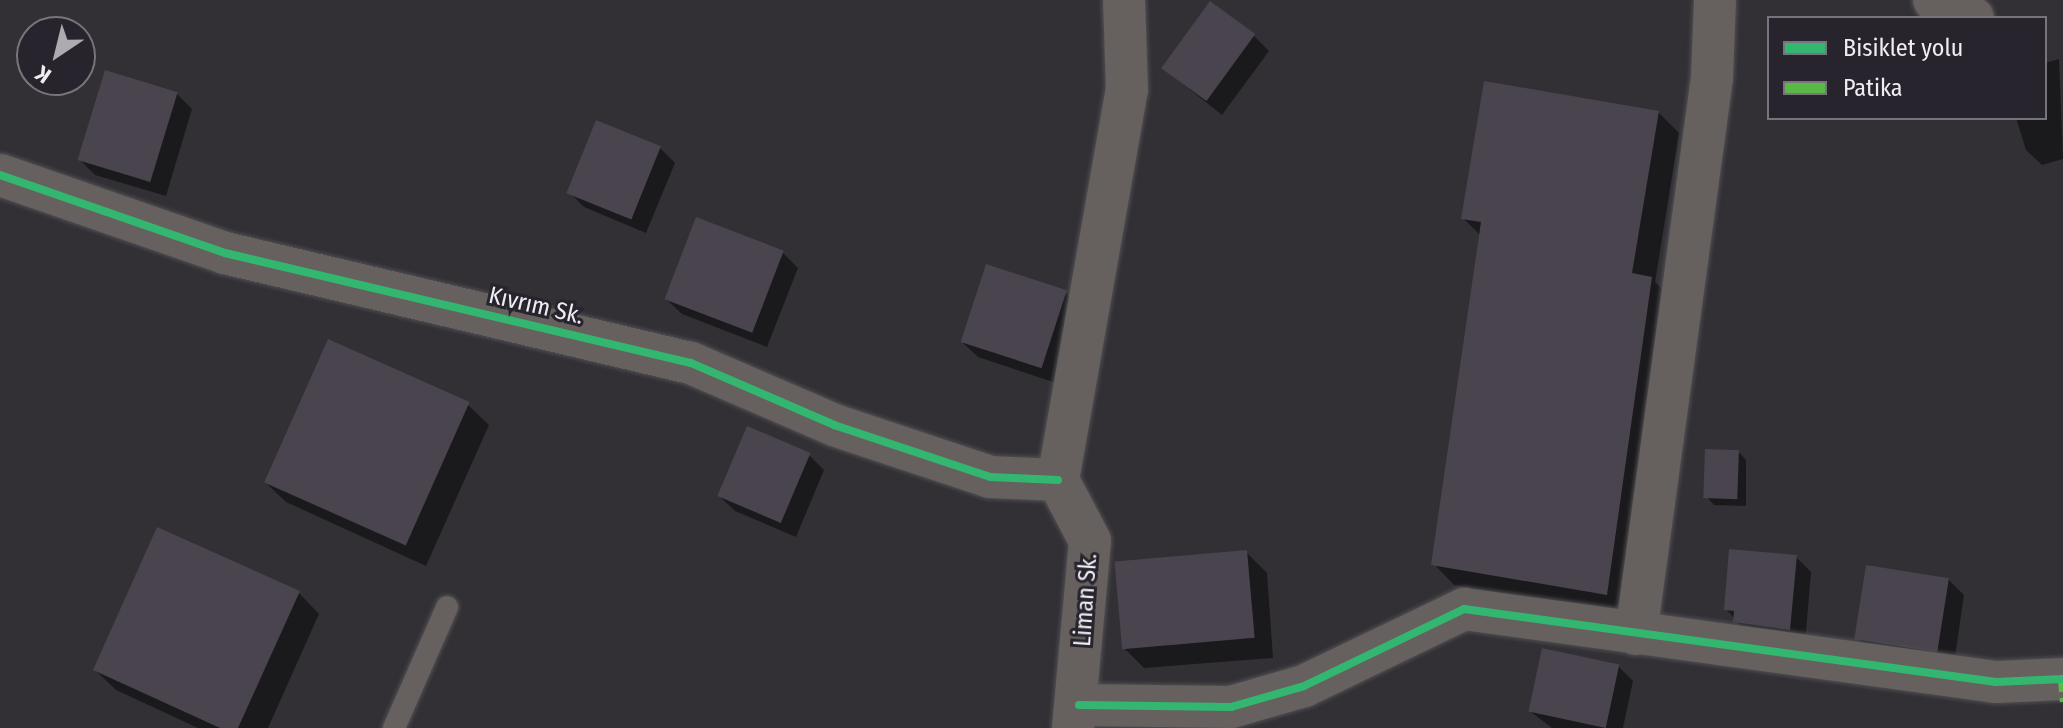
<!DOCTYPE html>
<meta charset="utf-8">
<style>
body{margin:0}
#map{position:relative;width:2063px;height:728px;overflow:hidden;background:#323035;font-family:"Fira Sans Condensed",sans-serif}
div>[style]{position:absolute}
.shadow>*{inset:0;background:#0007}
.building>*{inset:0;background:#49444e;transform-origin:0 0}
.roads{filter:drop-shadow(0 0 2px #504f53) drop-shadow(0 0 2px #504f53)}
.service>*{height:22px;margin:-11px;padding:0 11px;transform-origin:11px;border-radius:11px;background:#66605e}
.minor>*{height:42px;margin:-21px;padding:0 21px;transform-origin:21px;border-radius:21px;background:#66605e}
.quiet>*{height:6px;margin-top:-3px;transform-origin:0;background:repeating-linear-gradient(90deg,#58b947 0 12px,transparent 0 18px)}
.cycleway>*{height:8px;margin:-4px;padding:0 4px;transform-origin:4px;border-radius:4px;background:#33b770}
span{translate:-50% -50%;white-space:nowrap;text-align:center;line-height:1.15;-webkit-text-stroke:6px #27242d;paint-order:stroke}
.street-label{font-size:24px;color:#efedf3}
.legend{position:absolute;left:1767px;top:16px;width:280px;height:104px;box-sizing:border-box;background:#27242d;border:2px solid #77747c;margin:0;padding:10px 14px;list-style:none;font-size:24px;color:#efedf3}
.legend li{display:flex;align-items:center;gap:16px;height:40px}
.legend b{width:40px;border:2px solid #77747c}
.north{position:absolute;left:16px;top:16px;width:80px;height:80px;box-sizing:border-box;background:#27242d;border:2px solid #77747c;border-radius:50%;rotate:215deg;font-size:22px;font-weight:700;line-height:32px;text-align:center;color:#efedf3}
.north::after{content:'';display:block;margin:auto;width:28px;height:36px;background:#adabb0;clip-path:polygon(50% 0,100% 100%,50% 72%,0 100%)}
</style>
<div id="map">
<div class="shadow">
<div style="clip-path:polygon(1254px 36px,1269px 51px,1222px 115px,1163px 68px)"></div>
<div style="clip-path:polygon(2059px 59px,2063px 159px,2042px 165px,2026px 150px,2016px 118px,2045px 118px,2045px 63px)"></div>
<div style="clip-path:polygon(177px 94px,192px 109px,166px 196px,95px 175px,80px 160px)"></div>
<div style="clip-path:polygon(1658px 112px,1679px 133px,1655px 282px,1672px 299px,1627px 614px,1454px 585px,1434px 564px,1481px 236px,1463px 218px)"></div>
<div style="clip-path:polygon(660px 148px,675px 163px,646px 233px,584px 207px,569px 192px)"></div>
<div style="clip-path:polygon(783px 253px,798px 268px,767px 347px,682px 314px,666px 299px)"></div>
<div style="clip-path:polygon(1066px 293px,1081px 308px,1056px 383px,978px 357px,962px 342px)"></div>
<div style="clip-path:polygon(468px 405px,489px 425px,426px 566px,286px 502px,265px 482px)"></div>
<div style="clip-path:polygon(1739px 452px,1746px 460px,1746px 506px,1714px 505px,1707px 497px)"></div>
<div style="clip-path:polygon(809px 455px,824px 470px,796px 537px,735px 511px,719px 496px)"></div>
<div style="clip-path:polygon(1246px 552px,1267px 573px,1273px 658px,1144px 668px,1123px 647px)"></div>
<div style="clip-path:polygon(1796px 557px,1811px 572px,1805px 644px,1750px 636px,1726px 609px)"></div>
<div style="clip-path:polygon(1948px 579px,1964px 595px,1954px 664px,1873px 653px,1858px 638px)"></div>
<div style="clip-path:polygon(299px 593px,319px 614px,268px 728px,198px 728px,116px 690px,95px 670px)"></div>
<div style="clip-path:polygon(1618px 666px,1633px 681px,1623px 728px,1552px 728px,1531px 712px)"></div>
</div>
<div class="building">
<div style="left:1210px;top:1px;width:56px;height:83px;rotate:36deg"></div>
<div style="left:105px;top:70px;width:76px;height:94px;rotate:17deg"></div>
<div style="clip-path:polygon(1484px 81px,1659px 111px,1632px 273px,1652px 277px,1607px 595px,1431px 565px,1481px 222px,1461px 219px)"></div>
<div style="left:596px;top:120px;width:70px;height:79px;rotate:22deg"></div>
<div style="left:696px;top:217px;width:94px;height:88px;rotate:21deg"></div>
<div style="left:986px;top:264px;width:85px;height:82px;rotate:18deg"></div>
<div style="left:328px;top:339px;width:155px;height:157px;rotate:24deg"></div>
<div style="left:747px;top:426px;width:69px;height:76px;rotate:23deg"></div>
<div style="left:1705px;top:449px;width:34px;height:49px;rotate:2deg"></div>
<div style="clip-path:polygon(157px 527px,300px 591px,238px 728px,220px 728px,93px 670px)"></div>
<div style="clip-path:polygon(1729px 549px,1797px 555px,1790px 630px,1733px 622px,1734px 611px,1724px 610px)"></div>
<div style="left:1247px;top:550px;width:88px;height:133px;rotate:85deg"></div>
<div style="left:1866px;top:565px;width:84px;height:75px;rotate:9deg"></div>
<div style="left:1542px;top:648px;width:79px;height:65px;rotate:12deg"></div>
</div>
<div class="roads">
<div class="service">
<div style="left:394px;top:728px;width:132px;rotate:-66.3deg"></div>
</div>
<div class="minor">
<div style="left:1934px;top:0;width:43px;rotate:24.8deg"></div>
<div style="left:0;top:175px;width:238px;rotate:19.1deg"></div>
<div style="left:225px;top:253px;width:479px;rotate:13.3deg"></div>
<div style="left:691px;top:363px;width:156px;rotate:23.4deg"></div>
<div style="left:834px;top:425px;width:164px;rotate:18.4deg"></div>
<div style="left:990px;top:477px;width:68px;rotate:2.5deg"></div>
<div style="left:1058px;top:480px;width:396px;rotate:-80deg"></div>
<div style="left:1127px;top:90px;width:90px;rotate:-91.9deg"></div>
<div style="left:1058px;top:480px;width:69px;rotate:62.3deg"></div>
<div style="left:1090px;top:541px;width:188px;rotate:95.2deg"></div>
<div style="left:1636px;top:634px;width:561px;rotate:-82.22deg"></div>
<div style="left:1712px;top:78px;width:78px;rotate:-87.8deg"></div>
<div style="left:1079px;top:705px;width:152px;rotate:0.8deg"></div>
<div style="left:1231px;top:707px;width:76px;rotate:-16deg"></div>
<div style="left:1304px;top:686px;width:178px;rotate:-25.7deg"></div>
<div style="left:1464px;top:609px;width:537px;rotate:7.81deg"></div>
<div style="left:1996px;top:682px;width:67px;rotate:-2.6deg"></div>
</div>
</div>
<div class="quiet">
<div style="left:2061px;top:680px;width:22px;rotate:85deg"></div>
</div>
<div class="cycleway">
<div style="left:0;top:175px;width:238px;rotate:19.1deg"></div>
<div style="left:225px;top:253px;width:479px;rotate:13.3deg"></div>
<div style="left:691px;top:363px;width:156px;rotate:23.4deg"></div>
<div style="left:834px;top:425px;width:164px;rotate:18.4deg"></div>
<div style="left:990px;top:477px;width:68px;rotate:2.5deg"></div>
<div style="left:1079px;top:705px;width:152px;rotate:0.8deg"></div>
<div style="left:1231px;top:707px;width:76px;rotate:-16deg"></div>
<div style="left:1304px;top:686px;width:178px;rotate:-25.7deg"></div>
<div style="left:1464px;top:609px;width:537px;rotate:7.81deg"></div>
<div style="left:1996px;top:682px;width:67px;rotate:-2.6deg"></div>
</div>
<div class="street-label">
<span style="left:536px;top:306px;rotate:13deg">Kıvrım Sk.</span>
<span style="left:1086px;top:600px;rotate:-86deg">Liman Sk.</span>
</div>
<ul class="legend">
<li><b style="height:10px;background:#33b770"></b>Bisiklet yolu</li>
<li><b style="height:10px;background:#58b947"></b>Patika</li>
</ul>
<div class="north">K</div>
</div>
